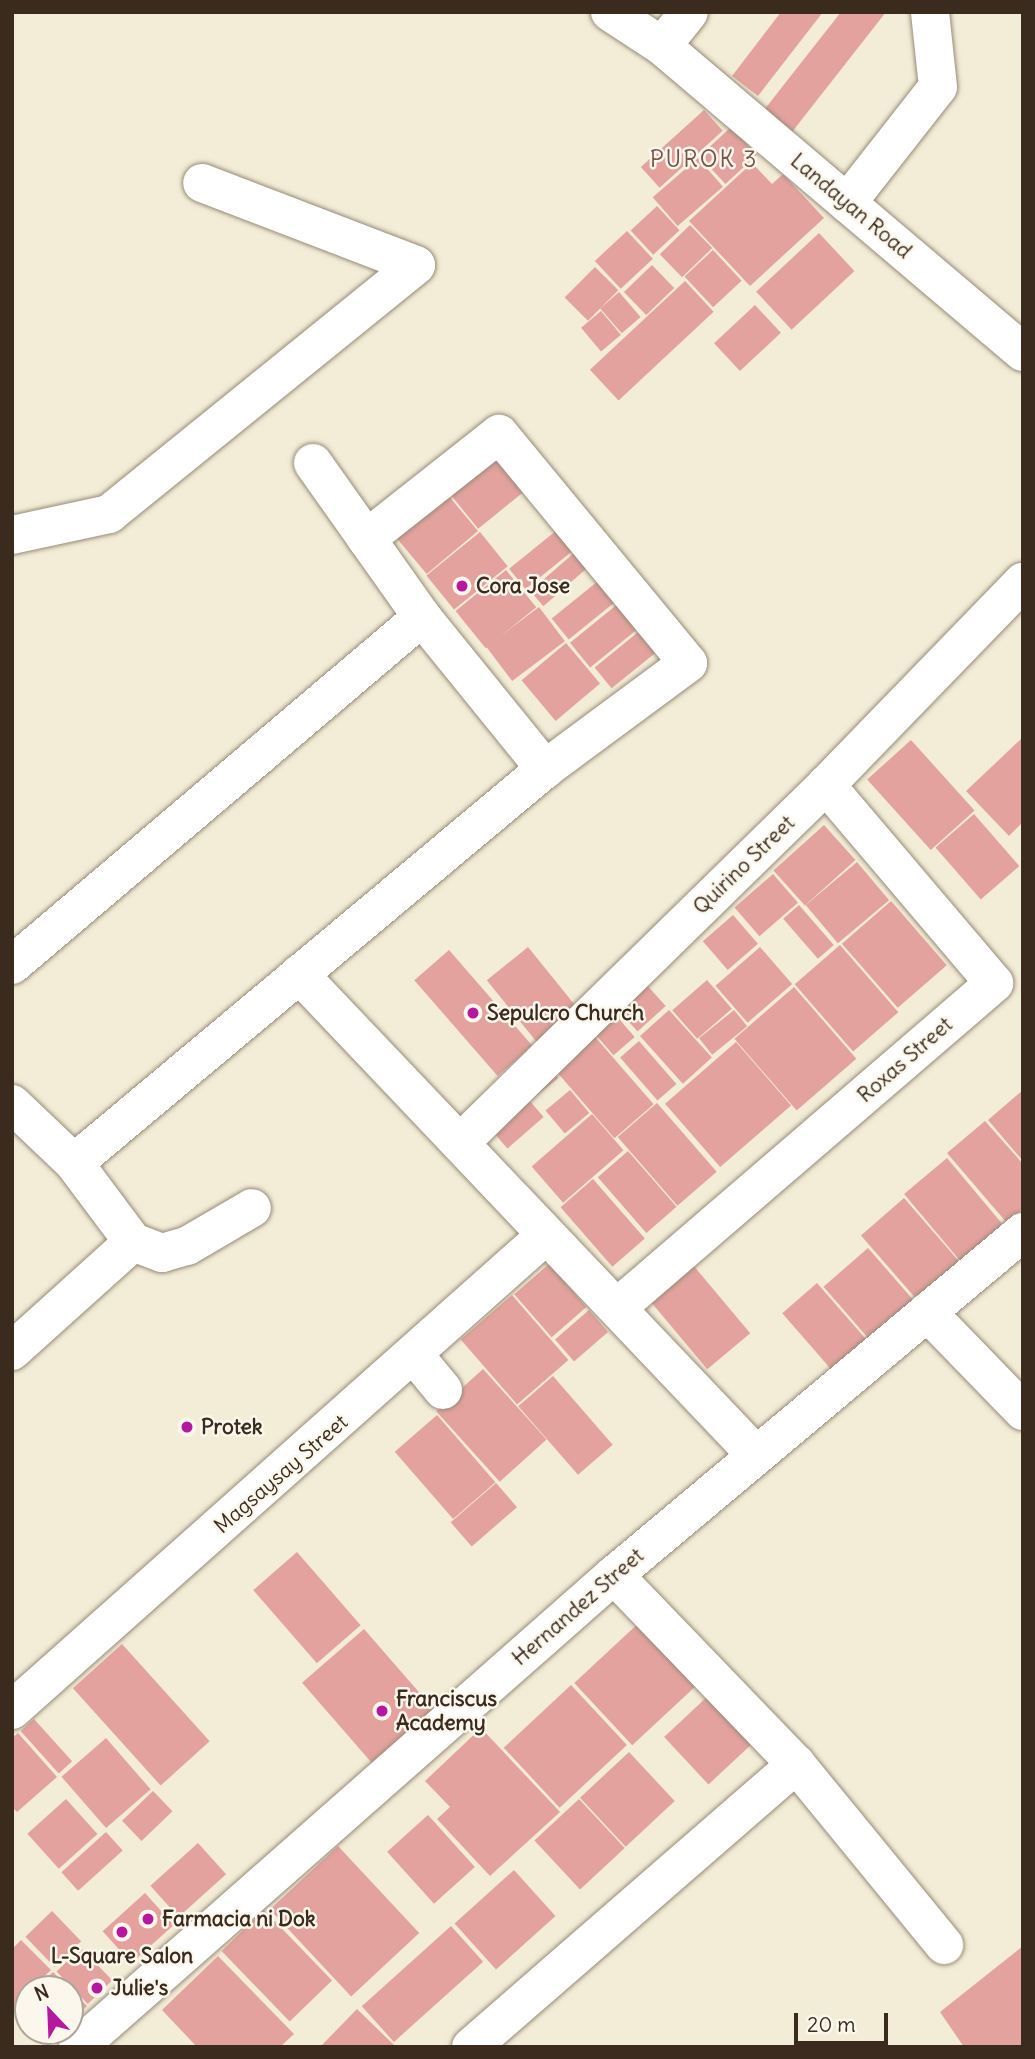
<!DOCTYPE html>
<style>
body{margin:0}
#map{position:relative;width:1035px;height:2059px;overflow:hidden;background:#f3ecd6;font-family:Delius,sans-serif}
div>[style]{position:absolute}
.building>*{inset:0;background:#e4a29e;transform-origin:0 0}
.roads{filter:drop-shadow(0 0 2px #978b7a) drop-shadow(0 0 2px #978b7a)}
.minor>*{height:38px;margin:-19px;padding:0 19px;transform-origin:19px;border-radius:19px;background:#fff}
.dots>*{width:19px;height:19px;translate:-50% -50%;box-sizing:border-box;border:4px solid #fbf7ec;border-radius:50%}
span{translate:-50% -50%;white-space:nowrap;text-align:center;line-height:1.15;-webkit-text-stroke:5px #fbf7ec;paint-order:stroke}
.street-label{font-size:21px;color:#3b2a1e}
.poi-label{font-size:21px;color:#3b2a1e;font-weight:700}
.left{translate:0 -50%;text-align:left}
.neighbourhood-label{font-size:23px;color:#76544b;letter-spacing:2px}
.frame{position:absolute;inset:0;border:14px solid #3b2a1e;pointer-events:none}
.north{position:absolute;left:14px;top:1975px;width:70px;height:70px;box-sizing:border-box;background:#fbf7ec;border:2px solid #aea59a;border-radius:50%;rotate:337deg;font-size:19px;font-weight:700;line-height:28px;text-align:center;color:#3b2a1e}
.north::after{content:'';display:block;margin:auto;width:24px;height:32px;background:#b5179e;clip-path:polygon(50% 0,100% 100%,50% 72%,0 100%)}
.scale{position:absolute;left:794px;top:2013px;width:94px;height:32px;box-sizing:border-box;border:4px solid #3b2a1e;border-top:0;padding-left:9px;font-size:21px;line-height:24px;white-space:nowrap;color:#3b2a1e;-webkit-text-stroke:5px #fbf7ec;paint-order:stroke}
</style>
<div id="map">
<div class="building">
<div style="clip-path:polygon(781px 12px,823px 12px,758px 96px,732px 76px)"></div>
<div style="clip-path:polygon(841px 12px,886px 12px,792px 132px,764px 110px)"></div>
<div style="left:704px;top:110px;width:28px;height:85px;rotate:48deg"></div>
<div style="left:731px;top:127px;width:38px;height:43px;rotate:47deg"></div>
<div style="left:698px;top:158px;width:38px;height:60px;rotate:49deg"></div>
<div style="clip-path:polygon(752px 163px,772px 184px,783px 174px,824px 218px,750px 286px,689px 221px)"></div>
<div style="left:657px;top:206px;width:33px;height:36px;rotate:47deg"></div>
<div style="left:690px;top:225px;width:32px;height:42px;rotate:46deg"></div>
<div style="left:627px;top:231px;width:38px;height:44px;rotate:47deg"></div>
<div style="left:819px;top:233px;width:52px;height:86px;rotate:47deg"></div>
<div style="left:713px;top:250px;width:42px;height:39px;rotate:47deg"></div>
<div style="left:652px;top:265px;width:32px;height:39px;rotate:46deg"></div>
<div style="left:595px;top:267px;width:33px;height:43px;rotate:45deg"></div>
<div style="left:685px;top:281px;width:42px;height:130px;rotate:47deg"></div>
<div style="left:619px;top:292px;width:33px;height:25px;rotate:49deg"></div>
<div style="left:755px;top:305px;width:38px;height:56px;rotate:47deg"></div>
<div style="left:601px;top:311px;width:31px;height:26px;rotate:50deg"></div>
<div style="left:497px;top:444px;width:54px;height:68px;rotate:51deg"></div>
<div style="left:442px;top:488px;width:56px;height:67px;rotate:50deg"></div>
<div style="left:562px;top:526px;width:26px;height:68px;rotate:51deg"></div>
<div style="left:480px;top:532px;width:44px;height:69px;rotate:51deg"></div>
<div style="left:574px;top:553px;width:20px;height:58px;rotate:49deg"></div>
<div style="left:506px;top:570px;width:48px;height:65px;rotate:51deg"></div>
<div style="left:603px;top:577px;width:27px;height:66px;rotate:51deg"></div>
<div style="left:619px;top:603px;width:32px;height:63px;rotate:51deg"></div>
<div style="left:539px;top:607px;width:43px;height:66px;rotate:53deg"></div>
<div style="left:642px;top:629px;width:27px;height:61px;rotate:51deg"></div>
<div style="left:566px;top:643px;width:53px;height:58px;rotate:50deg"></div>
<div style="clip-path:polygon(1021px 739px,1023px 822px,1009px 836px,966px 791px)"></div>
<div style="left:911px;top:740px;width:95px;height:59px;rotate:48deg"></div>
<div style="left:974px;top:814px;width:69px;height:51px;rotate:49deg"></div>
<div style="left:824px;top:825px;width:47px;height:68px;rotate:48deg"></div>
<div style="left:857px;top:862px;width:50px;height:67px;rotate:50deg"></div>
<div style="left:773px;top:874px;width:38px;height:51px;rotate:49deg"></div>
<div style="left:891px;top:901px;width:85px;height:65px;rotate:49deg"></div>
<div style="left:799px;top:905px;width:53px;height:21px;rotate:49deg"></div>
<div style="left:733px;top:915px;width:38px;height:40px;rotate:49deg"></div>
<div style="left:840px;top:945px;width:89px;height:60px;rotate:49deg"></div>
<div style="left:528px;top:947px;width:79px;height:53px;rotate:51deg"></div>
<div style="left:760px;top:947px;width:49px;height:59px;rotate:49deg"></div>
<div style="left:449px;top:950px;width:127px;height:46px;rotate:49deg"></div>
<div style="left:707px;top:980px;width:38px;height:46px;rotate:49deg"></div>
<div style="left:645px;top:983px;width:31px;height:38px;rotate:48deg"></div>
<div style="left:794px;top:987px;width:95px;height:79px;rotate:49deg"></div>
<div style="left:669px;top:1010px;width:64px;height:39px;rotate:48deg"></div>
<div style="left:734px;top:1010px;width:21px;height:45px;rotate:51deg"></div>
<div style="left:613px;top:1012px;width:33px;height:28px;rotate:49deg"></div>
<div style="left:590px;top:1031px;width:97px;height:52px;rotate:49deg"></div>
<div style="left:639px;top:1041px;width:57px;height:25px;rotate:49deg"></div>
<div style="left:736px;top:1042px;width:84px;height:94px;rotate:49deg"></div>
<div style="left:550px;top:1068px;width:13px;height:35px;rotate:51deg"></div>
<div style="left:570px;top:1090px;width:30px;height:32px;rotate:50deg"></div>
<div style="clip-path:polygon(1023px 1090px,1023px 1161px,988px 1120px)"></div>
<div style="left:522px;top:1092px;width:33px;height:48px;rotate:49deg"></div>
<div style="left:657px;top:1103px;width:91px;height:52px;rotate:49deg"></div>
<div style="left:592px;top:1114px;width:48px;height:80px;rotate:49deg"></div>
<div style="clip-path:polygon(985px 1121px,1023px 1164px,1023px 1209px,1007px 1223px,947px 1153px)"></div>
<div style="left:628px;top:1151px;width:74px;height:40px;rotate:49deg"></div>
<div style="left:947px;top:1158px;width:88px;height:56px;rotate:50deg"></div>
<div style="left:593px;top:1179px;width:79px;height:43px;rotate:49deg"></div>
<div style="left:904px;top:1198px;width:87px;height:57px;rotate:49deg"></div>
<div style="left:868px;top:1248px;width:72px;height:59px;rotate:49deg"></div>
<div style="left:549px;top:1264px;width:57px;height:46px;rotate:49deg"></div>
<div style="left:693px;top:1265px;width:89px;height:56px;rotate:50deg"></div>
<div style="left:817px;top:1283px;width:79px;height:46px;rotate:49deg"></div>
<div style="left:512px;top:1295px;width:86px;height:68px;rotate:49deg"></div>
<div style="left:589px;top:1310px;width:29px;height:45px;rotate:49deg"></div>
<div style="left:483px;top:1369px;width:95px;height:63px;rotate:48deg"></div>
<div style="left:553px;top:1376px;width:91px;height:46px;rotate:49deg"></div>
<div style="left:437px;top:1415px;width:89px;height:56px;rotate:49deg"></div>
<div style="left:496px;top:1483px;width:32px;height:60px;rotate:49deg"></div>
<div style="left:297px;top:1552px;width:97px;height:58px;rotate:49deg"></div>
<div style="left:643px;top:1619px;width:85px;height:94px;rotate:47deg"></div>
<div style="left:364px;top:1629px;width:109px;height:82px;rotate:49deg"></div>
<div style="left:122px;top:1644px;width:131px;height:66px;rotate:48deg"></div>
<div style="left:571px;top:1685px;width:82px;height:92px;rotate:47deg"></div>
<div style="left:708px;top:1696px;width:65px;height:60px;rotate:47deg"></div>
<div style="left:34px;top:1719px;width:57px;height:18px;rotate:48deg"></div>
<div style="clip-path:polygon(481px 1728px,560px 1812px,490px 1876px,437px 1819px,450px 1807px,425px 1781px)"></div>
<div style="clip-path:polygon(18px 1733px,57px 1777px,17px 1812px,12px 1807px,12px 1738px)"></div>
<div style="left:106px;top:1738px;width:68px;height:59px;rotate:49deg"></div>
<div style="left:629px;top:1752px;width:67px;height:67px;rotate:47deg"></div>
<div style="left:153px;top:1791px;width:28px;height:43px;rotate:46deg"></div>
<div style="left:66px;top:1799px;width:47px;height:52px;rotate:48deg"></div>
<div style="left:579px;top:1799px;width:67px;height:61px;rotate:47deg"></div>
<div style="left:428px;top:1815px;width:70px;height:55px;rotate:48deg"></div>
<div style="left:106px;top:1832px;width:25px;height:60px;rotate:48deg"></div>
<div style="left:198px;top:1843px;width:42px;height:64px;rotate:48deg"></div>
<div style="left:338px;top:1846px;width:119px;height:93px;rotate:47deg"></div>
<div style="left:514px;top:1870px;width:62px;height:80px;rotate:48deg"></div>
<div style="left:145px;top:1893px;width:43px;height:57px;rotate:48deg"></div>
<div style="left:264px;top:1910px;width:98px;height:59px;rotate:46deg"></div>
<div style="left:52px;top:1911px;width:42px;height:37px;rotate:46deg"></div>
<div style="left:451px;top:1926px;width:48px;height:120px;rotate:48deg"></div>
<div style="clip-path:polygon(21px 1940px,51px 1970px,12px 2008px,12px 1949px)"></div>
<div style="clip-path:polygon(1023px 1946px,1023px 2047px,964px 2047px,940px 2012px)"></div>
<div style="left:81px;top:1948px;width:45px;height:34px;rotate:46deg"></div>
<div style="clip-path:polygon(218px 1956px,294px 2034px,280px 2047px,197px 2047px,162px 2010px)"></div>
<div style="clip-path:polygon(53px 1972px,87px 2006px,70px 2023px,70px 1989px,36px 1989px)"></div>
<div style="clip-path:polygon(28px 1997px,28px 2015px,19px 2006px)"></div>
<div style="clip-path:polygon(357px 2009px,396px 2047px,320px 2047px)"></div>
<div style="clip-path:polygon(43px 2031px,62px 2031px,53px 2040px)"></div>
</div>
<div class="roads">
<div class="minor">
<div style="left:610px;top:12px;width:62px;rotate:33.2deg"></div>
<div style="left:662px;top:46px;width:473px;rotate:40.3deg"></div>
<div style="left:662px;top:46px;width:43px;rotate:-51.5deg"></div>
<div style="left:847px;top:203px;width:147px;rotate:-51.9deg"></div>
<div style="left:938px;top:87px;width:75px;rotate:-96.1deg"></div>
<div style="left:313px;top:463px;width:189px;rotate:54.7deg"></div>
<div style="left:12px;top:535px;width:99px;rotate:-12.2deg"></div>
<div style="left:109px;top:514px;width:395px;rotate:-39deg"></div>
<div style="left:416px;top:265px;width:229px;rotate:-159deg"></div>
<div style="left:12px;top:965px;width:538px;rotate:-40.32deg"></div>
<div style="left:422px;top:617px;width:196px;rotate:51deg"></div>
<div style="left:299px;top:974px;width:662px;rotate:46.47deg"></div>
<div style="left:12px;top:1104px;width:86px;rotate:43.6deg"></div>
<div style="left:74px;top:1163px;width:99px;rotate:53.2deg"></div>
<div style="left:460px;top:1143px;width:512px;rotate:-44.37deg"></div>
<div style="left:826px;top:785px;width:283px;rotate:-45.9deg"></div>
<div style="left:74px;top:1163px;width:614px;rotate:-39.91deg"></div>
<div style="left:545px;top:769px;width:178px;rotate:-36.5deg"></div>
<div style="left:688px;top:663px;width:297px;rotate:-129.5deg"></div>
<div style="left:499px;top:434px;width:169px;rotate:141.7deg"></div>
<div style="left:619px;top:1306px;width:495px;rotate:-40.7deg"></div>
<div style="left:994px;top:983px;width:260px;rotate:-130.3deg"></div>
<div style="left:927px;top:1312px;width:138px;rotate:45.9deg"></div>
<div style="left:12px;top:1351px;width:163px;rotate:-42deg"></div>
<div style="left:133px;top:1242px;width:31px;rotate:21deg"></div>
<div style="left:162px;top:1253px;width:26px;rotate:-16deg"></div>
<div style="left:187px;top:1246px;width:75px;rotate:-30.3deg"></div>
<div style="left:415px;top:1356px;width:44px;rotate:50.5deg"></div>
<div style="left:614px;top:1575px;width:262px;rotate:46.1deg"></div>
<div style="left:796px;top:1764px;width:234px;rotate:50.7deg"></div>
<div style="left:12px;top:1710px;width:715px;rotate:-41.65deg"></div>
<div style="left:78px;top:2047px;width:714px;rotate:-41.37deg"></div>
<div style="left:614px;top:1575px;width:534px;rotate:-39.98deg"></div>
<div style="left:471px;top:2047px;width:431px;rotate:-41deg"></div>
</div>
</div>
<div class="dots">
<div style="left:462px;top:586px;background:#b5179e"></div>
<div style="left:473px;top:1013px;background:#b5179e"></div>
<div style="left:187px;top:1427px;background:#b5179e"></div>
<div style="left:382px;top:1711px;background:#b5179e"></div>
<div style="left:148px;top:1919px;background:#b5179e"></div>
<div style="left:122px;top:1932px;background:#b5179e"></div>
<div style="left:97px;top:1988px;background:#b5179e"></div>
</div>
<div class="street-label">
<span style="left:851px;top:206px;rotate:40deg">Landayan Road</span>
<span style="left:744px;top:865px;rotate:-44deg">Quirino Street</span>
<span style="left:905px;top:1060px;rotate:-41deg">Roxas Street</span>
<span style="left:281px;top:1474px;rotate:-41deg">Magsaysay Street</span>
<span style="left:578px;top:1607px;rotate:-41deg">Hernandez Street</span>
</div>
<div class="poi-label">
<span class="left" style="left:476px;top:586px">Cora Jose</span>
<span class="left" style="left:487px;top:1013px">Sepulcro Church</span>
<span class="left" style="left:201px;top:1427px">Protek</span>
<span class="left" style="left:396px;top:1711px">Franciscus<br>Academy</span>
<span class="left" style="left:162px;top:1919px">Farmacia ni Dok</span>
<span style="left:122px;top:1956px">L-Square Salon</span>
<span class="left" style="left:111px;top:1988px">Julie's</span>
</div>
<div class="neighbourhood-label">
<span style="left:704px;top:159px">PUROK 3</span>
</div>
<div class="frame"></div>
<div class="north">N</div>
<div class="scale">20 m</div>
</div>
